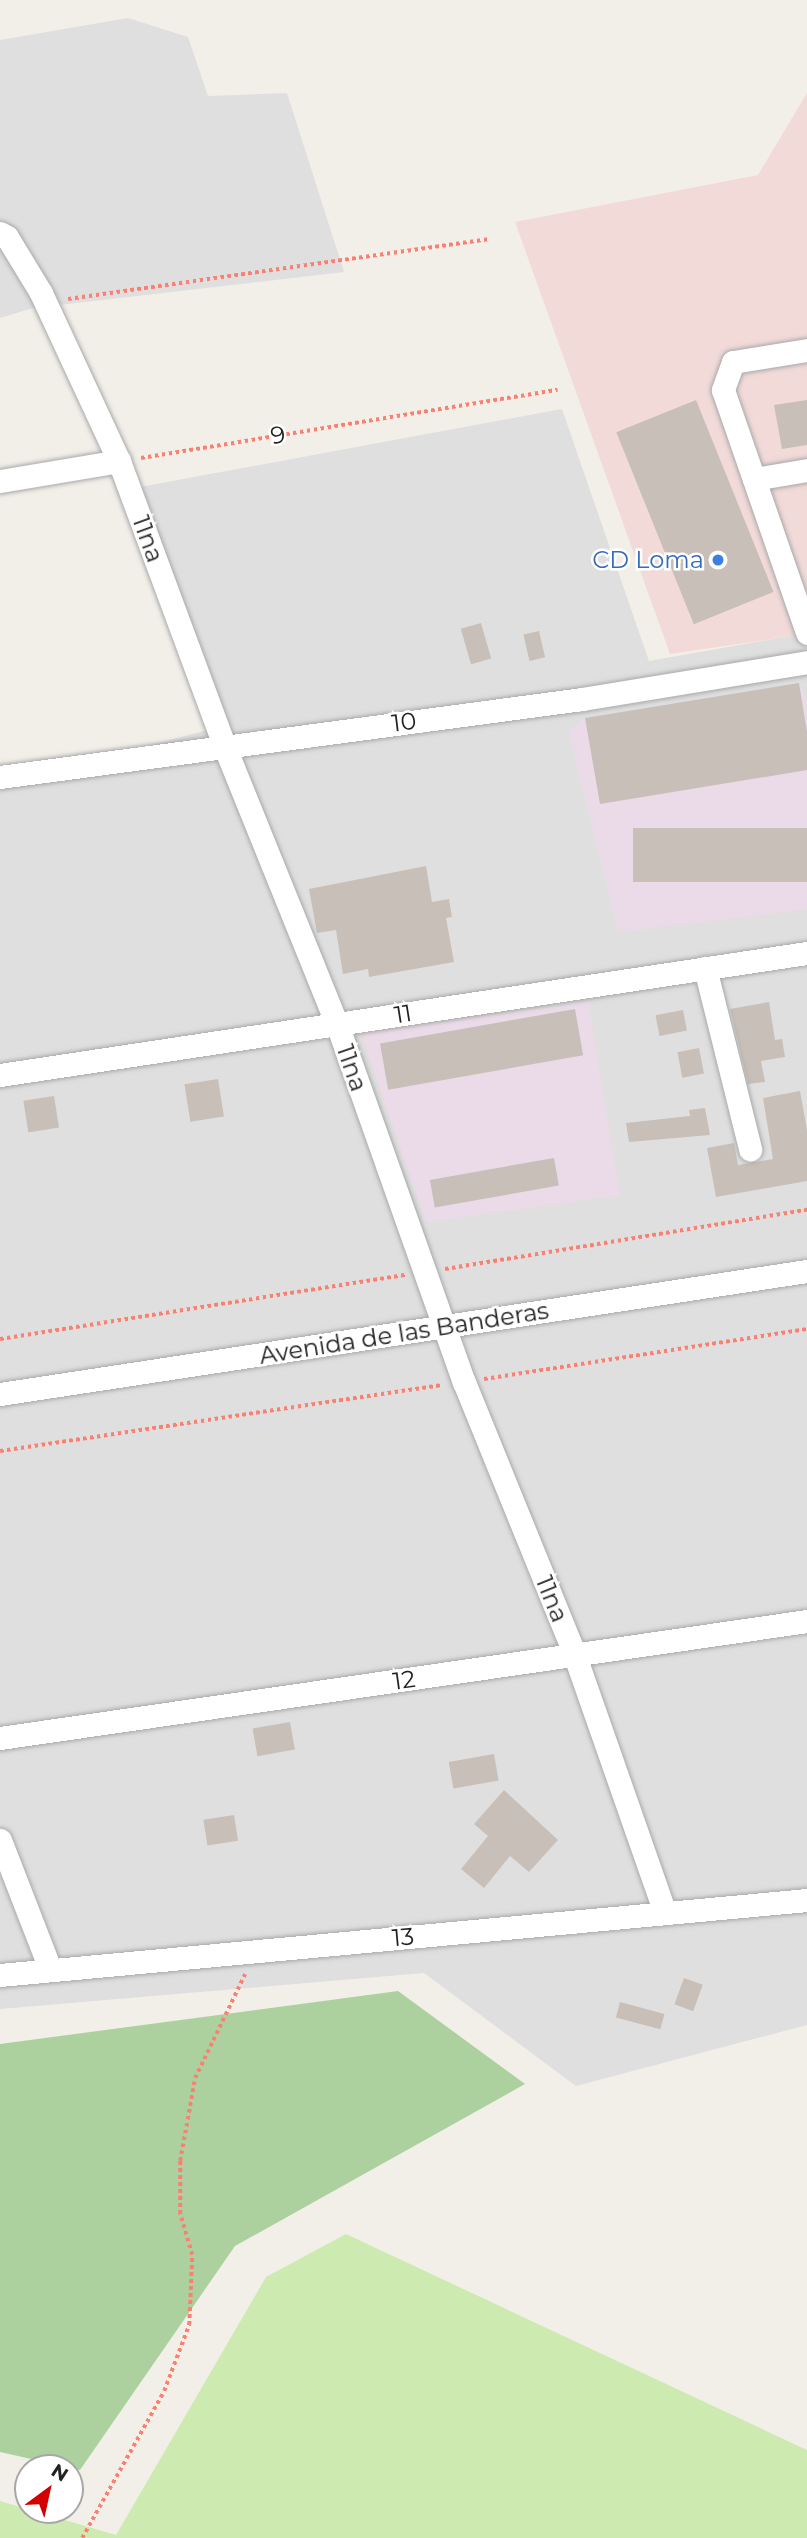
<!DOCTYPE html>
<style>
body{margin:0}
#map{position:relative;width:807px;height:2538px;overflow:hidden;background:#f2efe9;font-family:Montserrat,sans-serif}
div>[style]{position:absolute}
.residential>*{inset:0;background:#e0dfdf}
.commercial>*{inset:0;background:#f2dad9}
.industrial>*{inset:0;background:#ebdbe8}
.grass>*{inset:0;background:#cdebb0}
.forest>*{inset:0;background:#add19e}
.building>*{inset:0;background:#c7bfb8;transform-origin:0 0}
.path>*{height:3.5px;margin-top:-1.75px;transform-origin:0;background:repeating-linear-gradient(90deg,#fa8072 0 3.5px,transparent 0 7px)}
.roads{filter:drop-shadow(0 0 2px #a9a9a9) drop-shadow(0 0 2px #a9a9a9)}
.minor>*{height:23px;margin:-11.5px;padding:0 11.5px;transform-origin:11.5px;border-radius:11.5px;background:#fff}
.dots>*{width:19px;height:19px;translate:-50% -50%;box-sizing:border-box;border:4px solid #fff;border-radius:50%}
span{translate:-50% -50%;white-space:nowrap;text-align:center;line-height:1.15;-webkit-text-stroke:5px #fff;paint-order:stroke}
.street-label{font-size:24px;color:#222}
.shop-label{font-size:24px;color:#366cbe}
.right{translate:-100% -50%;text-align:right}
.north{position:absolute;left:14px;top:2454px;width:70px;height:70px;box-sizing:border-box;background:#fff;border:2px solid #a7a7a7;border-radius:50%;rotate:33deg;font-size:19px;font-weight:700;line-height:28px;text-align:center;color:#222}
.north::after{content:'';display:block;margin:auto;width:24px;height:32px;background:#d40000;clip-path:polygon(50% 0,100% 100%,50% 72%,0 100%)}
</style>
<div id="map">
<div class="residential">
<div style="clip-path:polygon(128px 18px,188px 37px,208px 96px,287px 93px,344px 272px,33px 308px,0 318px,0 40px)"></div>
<div style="clip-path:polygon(562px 409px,649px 661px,807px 633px,807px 2025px,576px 2086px,424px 1973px,0 2009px,0 785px,215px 728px,140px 487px)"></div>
</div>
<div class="commercial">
<div style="clip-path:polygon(807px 93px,807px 634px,670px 654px,515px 222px,758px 175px)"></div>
</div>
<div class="industrial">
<div style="clip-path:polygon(799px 683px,807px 701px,807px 909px,618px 932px,569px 732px,585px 718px)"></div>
<div style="clip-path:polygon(588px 1002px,620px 1195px,426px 1222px,361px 1033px)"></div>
</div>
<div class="grass">
<div style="clip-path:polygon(346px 2234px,807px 2450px,807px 2538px,0 2538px,0 2501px,116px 2535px,266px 2277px)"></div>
</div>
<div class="forest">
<div style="clip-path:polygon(398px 1991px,525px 2084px,235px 2246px,80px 2470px,0 2452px,0 2044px)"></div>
</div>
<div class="building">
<div style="left:696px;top:400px;width:207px;height:86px;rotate:68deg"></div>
<div style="clip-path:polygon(807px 400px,807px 445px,782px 449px,774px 405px)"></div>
<div style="left:481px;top:623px;width:37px;height:21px;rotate:74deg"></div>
<div style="left:539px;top:631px;width:27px;height:16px;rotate:77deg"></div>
<div style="clip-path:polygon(799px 683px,807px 732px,807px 770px,600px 804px,585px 718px)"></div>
<div style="left:807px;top:828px;width:54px;height:174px;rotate:90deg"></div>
<div style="clip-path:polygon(426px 866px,432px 902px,449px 899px,452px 917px,446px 918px,454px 962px,369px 977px,368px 969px,343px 974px,336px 930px,317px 933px,309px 889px)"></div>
<div style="clip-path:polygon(769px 1002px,775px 1040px,782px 1039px,785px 1057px,761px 1061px,765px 1082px,748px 1084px,730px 1009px)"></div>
<div style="left:575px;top:1009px;width:47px;height:198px;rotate:80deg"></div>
<div style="left:683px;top:1010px;width:21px;height:28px;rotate:79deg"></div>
<div style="left:699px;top:1048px;width:26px;height:22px;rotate:79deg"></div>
<div style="left:218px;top:1079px;width:38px;height:34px;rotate:81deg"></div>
<div style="clip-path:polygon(800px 1091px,807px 1130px,807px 1181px,716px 1197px,707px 1148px,734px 1143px,738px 1165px,773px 1159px,763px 1098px)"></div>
<div style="left:54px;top:1096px;width:32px;height:31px;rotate:81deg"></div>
<div style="clip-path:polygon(705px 1108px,710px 1135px,629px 1142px,626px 1123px,690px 1116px,689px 1110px)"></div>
<div style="left:554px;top:1158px;width:28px;height:126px;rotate:80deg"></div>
<div style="left:290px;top:1722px;width:28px;height:38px;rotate:80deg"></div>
<div style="left:494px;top:1754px;width:27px;height:46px;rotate:80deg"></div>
<div style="clip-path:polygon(504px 1790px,558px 1840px,529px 1872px,510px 1856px,484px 1888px,461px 1869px,488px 1836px,474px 1824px)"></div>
<div style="left:234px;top:1815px;width:26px;height:31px;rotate:81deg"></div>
<div style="left:684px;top:1978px;width:20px;height:28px;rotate:20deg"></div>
<div style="left:620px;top:2002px;width:46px;height:16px;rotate:15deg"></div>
</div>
<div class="path">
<div style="left:68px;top:299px;width:424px;rotate:-8.1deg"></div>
<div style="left:141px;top:458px;width:422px;rotate:-9.3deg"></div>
<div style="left:445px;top:1269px;width:367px;rotate:-9.3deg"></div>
<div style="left:0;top:1339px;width:411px;rotate:-9deg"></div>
<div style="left:484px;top:1379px;width:327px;rotate:-8.8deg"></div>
<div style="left:0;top:1451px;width:447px;rotate:-8.5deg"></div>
<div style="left:82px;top:2538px;width:168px;rotate:-60.8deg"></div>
<div style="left:164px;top:2391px;width:71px;rotate:-69.3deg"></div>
<div style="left:189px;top:2325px;width:70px;rotate:-87.5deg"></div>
<div style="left:192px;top:2255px;width:43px;rotate:-106.3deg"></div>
<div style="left:180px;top:2214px;width:53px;rotate:-90deg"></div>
<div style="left:180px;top:2161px;width:84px;rotate:-79.8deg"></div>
<div style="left:195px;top:2078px;width:115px;rotate:-64.3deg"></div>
</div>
<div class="roads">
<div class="minor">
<div style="left:0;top:233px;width:8px;rotate:30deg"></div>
<div style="left:7px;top:237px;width:66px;rotate:58.7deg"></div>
<div style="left:41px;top:293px;width:185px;rotate:65.1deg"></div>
<div style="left:119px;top:461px;width:303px;rotate:69.7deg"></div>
<div style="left:224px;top:745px;width:301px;rotate:68deg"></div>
<div style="left:337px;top:1024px;width:380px;rotate:70.5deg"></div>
<div style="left:464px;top:1382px;width:296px;rotate:67.9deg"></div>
<div style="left:575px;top:1656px;width:272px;rotate:70.7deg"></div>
<div style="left:807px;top:350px;width:75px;rotate:170.8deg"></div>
<div style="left:733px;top:362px;width:30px;rotate:110deg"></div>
<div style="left:723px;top:390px;width:257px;rotate:70.9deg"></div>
<div style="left:754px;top:479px;width:54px;rotate:-9.6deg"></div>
<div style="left:0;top:481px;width:121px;rotate:-9.5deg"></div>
<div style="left:0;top:777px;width:587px;rotate:-7.63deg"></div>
<div style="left:582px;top:699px;width:228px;rotate:-9.3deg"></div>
<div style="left:705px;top:968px;width:187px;rotate:76deg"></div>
<div style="left:0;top:1075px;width:816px;rotate:-8.6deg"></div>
<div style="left:0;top:1394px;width:816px;rotate:-8.67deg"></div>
<div style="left:0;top:1738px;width:815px;rotate:-8.25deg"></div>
<div style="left:0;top:1840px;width:138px;rotate:68.8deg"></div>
<div style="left:0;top:1975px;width:810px;rotate:-5.31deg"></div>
</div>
</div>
<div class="dots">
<div style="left:718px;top:560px;background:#3f7fe0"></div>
</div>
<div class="street-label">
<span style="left:278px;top:435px;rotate:-9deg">9</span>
<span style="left:148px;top:539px;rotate:70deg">11na</span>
<span style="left:404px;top:722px;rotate:-7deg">10</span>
<span style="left:403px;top:1014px;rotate:-9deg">11</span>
<span style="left:352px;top:1068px;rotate:71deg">11na</span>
<span style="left:404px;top:1333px;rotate:-9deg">Avenida de las Banderas</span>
<span style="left:552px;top:1599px;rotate:68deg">11na</span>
<span style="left:404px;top:1680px;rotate:-8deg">12</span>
<span style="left:403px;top:1937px;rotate:-5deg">13</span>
</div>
<div class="shop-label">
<span class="right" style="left:704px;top:560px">CD Loma</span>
</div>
<div class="north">N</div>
</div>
